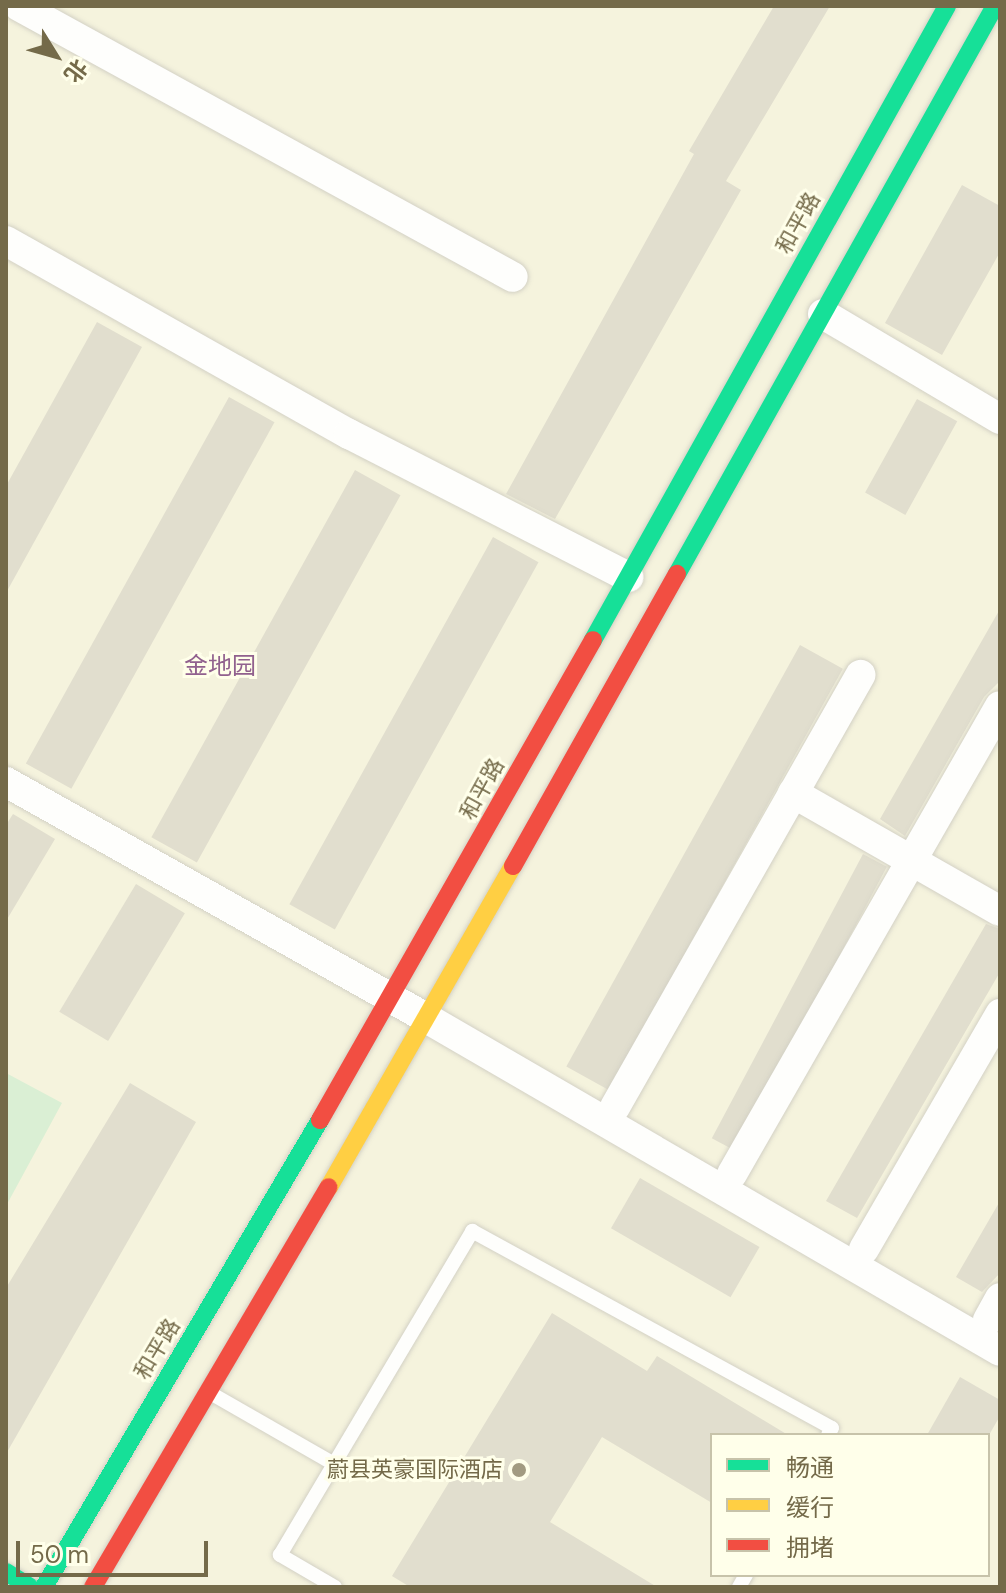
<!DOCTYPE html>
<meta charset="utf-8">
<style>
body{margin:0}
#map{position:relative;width:1006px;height:1593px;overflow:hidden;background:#f6f6ea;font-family:"DM Sans","Noto Sans SC",sans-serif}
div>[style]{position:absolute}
.residential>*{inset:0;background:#f5f3dd}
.green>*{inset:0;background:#daefd4}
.building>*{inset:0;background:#e1dece;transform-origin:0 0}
.roads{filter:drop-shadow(0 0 2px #d3d1c5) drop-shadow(0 0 2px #d3d1c5)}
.lane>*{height:14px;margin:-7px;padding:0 7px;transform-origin:7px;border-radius:7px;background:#fefefc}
.street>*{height:30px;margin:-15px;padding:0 15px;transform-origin:15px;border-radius:15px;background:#fefefc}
.fast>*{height:18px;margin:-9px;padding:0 9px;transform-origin:9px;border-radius:9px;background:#16e098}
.slow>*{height:18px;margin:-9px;padding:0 9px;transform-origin:9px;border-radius:9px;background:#ffcf43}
.jam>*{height:18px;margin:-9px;padding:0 9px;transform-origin:9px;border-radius:9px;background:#f24e42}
.dots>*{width:22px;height:22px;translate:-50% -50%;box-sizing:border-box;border:4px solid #ffffea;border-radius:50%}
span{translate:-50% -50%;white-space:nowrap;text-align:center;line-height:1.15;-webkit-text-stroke:6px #ffffea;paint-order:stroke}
.street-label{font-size:22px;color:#746a49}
.poi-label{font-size:22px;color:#746a49}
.right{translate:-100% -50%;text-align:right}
.neighbourhood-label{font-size:24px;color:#91618e}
.frame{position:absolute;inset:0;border:8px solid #746a49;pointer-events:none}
.legend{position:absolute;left:710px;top:1433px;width:280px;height:144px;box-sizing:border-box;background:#ffffea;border:2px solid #c7c3aa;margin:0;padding:10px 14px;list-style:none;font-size:24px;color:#746a49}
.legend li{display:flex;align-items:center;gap:16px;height:40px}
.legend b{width:40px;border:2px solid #c7c3aa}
.north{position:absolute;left:16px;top:16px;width:80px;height:80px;-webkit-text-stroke:6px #ffffea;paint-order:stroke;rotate:127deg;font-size:22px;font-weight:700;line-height:32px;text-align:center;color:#746a49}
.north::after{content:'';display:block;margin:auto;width:28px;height:36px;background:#746a49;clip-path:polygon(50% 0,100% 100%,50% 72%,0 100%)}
.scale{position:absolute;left:16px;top:1541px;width:192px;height:36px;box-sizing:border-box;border:4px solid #746a49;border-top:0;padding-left:10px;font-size:24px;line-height:28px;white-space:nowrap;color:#746a49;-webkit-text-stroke:6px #ffffea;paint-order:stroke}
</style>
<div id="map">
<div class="residential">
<div style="clip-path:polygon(evenodd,6px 6px,1000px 6px,1000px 1587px,6px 1587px,6px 6px,712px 1435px,988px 1435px,988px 1575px,712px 1575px,712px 1435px)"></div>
</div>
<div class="green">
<div style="clip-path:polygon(6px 1073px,62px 1103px,6px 1206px)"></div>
</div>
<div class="building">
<div style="clip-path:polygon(774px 6px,830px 6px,726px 181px,741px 190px,555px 519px,506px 494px,694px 154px,689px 151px)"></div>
<div style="clip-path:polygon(962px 185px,1000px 206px,1000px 252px,942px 355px,885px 323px)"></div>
<div style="clip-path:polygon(97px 322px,142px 347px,6px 593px,6px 486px)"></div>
<div style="left:229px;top:397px;width:52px;height:419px;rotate:29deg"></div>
<div style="left:917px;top:399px;width:46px;height:107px;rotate:29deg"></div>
<div style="left:355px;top:470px;width:52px;height:420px;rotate:29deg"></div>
<div style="left:493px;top:537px;width:52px;height:420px;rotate:29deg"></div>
<div style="clip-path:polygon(1000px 609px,1000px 681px,984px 697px,905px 836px,880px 819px)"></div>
<div style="left:800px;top:645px;width:49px;height:482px;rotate:29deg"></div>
<div style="clip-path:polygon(13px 814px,55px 839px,6px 921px,6px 825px)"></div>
<div style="left:863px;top:854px;width:27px;height:322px;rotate:28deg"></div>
<div style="left:136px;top:884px;width:57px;height:149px;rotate:31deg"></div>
<div style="clip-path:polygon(986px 924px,1000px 929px,1000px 972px,857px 1218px,826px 1201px)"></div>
<div style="clip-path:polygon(130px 1083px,196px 1122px,6px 1454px,6px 1288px)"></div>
<div style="left:640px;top:1178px;width:138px;height:58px;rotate:30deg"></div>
<div style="clip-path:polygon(1000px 1201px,1000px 1273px,982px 1292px,956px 1277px)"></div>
<div style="clip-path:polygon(552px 1313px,647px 1371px,657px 1356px,788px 1435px,712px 1435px,712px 1503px,602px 1437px,550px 1522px,657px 1587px,410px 1587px,392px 1576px)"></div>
<div style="clip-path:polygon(960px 1377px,1000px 1400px,1000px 1416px,989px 1435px,927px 1435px)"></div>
</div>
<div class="roads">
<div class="lane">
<div style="left:212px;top:1394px;width:141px;rotate:29.8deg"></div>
<div style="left:335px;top:1587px;width:64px;rotate:-149.8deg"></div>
<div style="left:280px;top:1555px;width:377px;rotate:-59.3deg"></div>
<div style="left:472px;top:1231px;width:410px;rotate:28.7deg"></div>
<div style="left:832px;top:1428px;width:8px;rotate:120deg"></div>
<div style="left:739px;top:1587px;width:14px;rotate:-60deg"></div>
</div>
<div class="street">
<div style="left:19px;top:6px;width:563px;rotate:28.75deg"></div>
<div style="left:6px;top:241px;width:394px;rotate:29.4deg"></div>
<div style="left:349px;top:434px;width:314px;rotate:27.1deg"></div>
<div style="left:823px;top:314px;width:206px;rotate:30.7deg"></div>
<div style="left:6px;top:782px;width:484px;rotate:29.3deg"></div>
<div style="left:428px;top:1019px;width:661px;rotate:30.13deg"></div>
<div style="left:793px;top:793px;width:238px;rotate:29.7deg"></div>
<div style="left:615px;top:1107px;width:497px;rotate:-60.4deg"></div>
<div style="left:732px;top:1174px;width:539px;rotate:-60.2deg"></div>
<div style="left:864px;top:1249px;width:272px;rotate:-59.9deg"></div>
<div style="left:988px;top:1320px;width:25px;rotate:-61deg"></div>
</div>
<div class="fast">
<div style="left:677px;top:574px;width:651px;rotate:-60.76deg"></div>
<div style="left:593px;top:640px;width:726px;rotate:-60.82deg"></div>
<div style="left:6px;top:1572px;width:28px;rotate:32deg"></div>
<div style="left:44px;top:1587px;width:542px;rotate:-59.42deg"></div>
</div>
<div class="slow">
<div style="left:329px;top:1187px;width:370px;rotate:-60.2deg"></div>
</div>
<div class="jam">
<div style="left:513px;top:866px;width:335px;rotate:-60.7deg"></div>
<div style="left:320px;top:1120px;width:552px;rotate:-60.37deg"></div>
<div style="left:93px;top:1587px;width:464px;rotate:-59.5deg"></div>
</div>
</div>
<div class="dots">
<div style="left:519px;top:1470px;background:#a29b81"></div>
</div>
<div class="street-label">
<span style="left:798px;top:223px;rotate:-61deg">和平路</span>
<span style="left:482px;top:789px;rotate:-61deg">和平路</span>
<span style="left:157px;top:1349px;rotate:-59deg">和平路</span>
</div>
<div class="poi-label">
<span class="right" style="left:503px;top:1470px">蔚县英豪国际酒店</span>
</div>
<div class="neighbourhood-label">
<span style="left:220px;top:666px">金地园</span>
</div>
<div class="frame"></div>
<ul class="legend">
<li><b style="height:10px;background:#16e098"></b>畅通</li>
<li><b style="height:10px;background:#ffcf43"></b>缓行</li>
<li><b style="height:10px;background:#f24e42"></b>拥堵</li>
</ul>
<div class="north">北</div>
<div class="scale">50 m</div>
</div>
